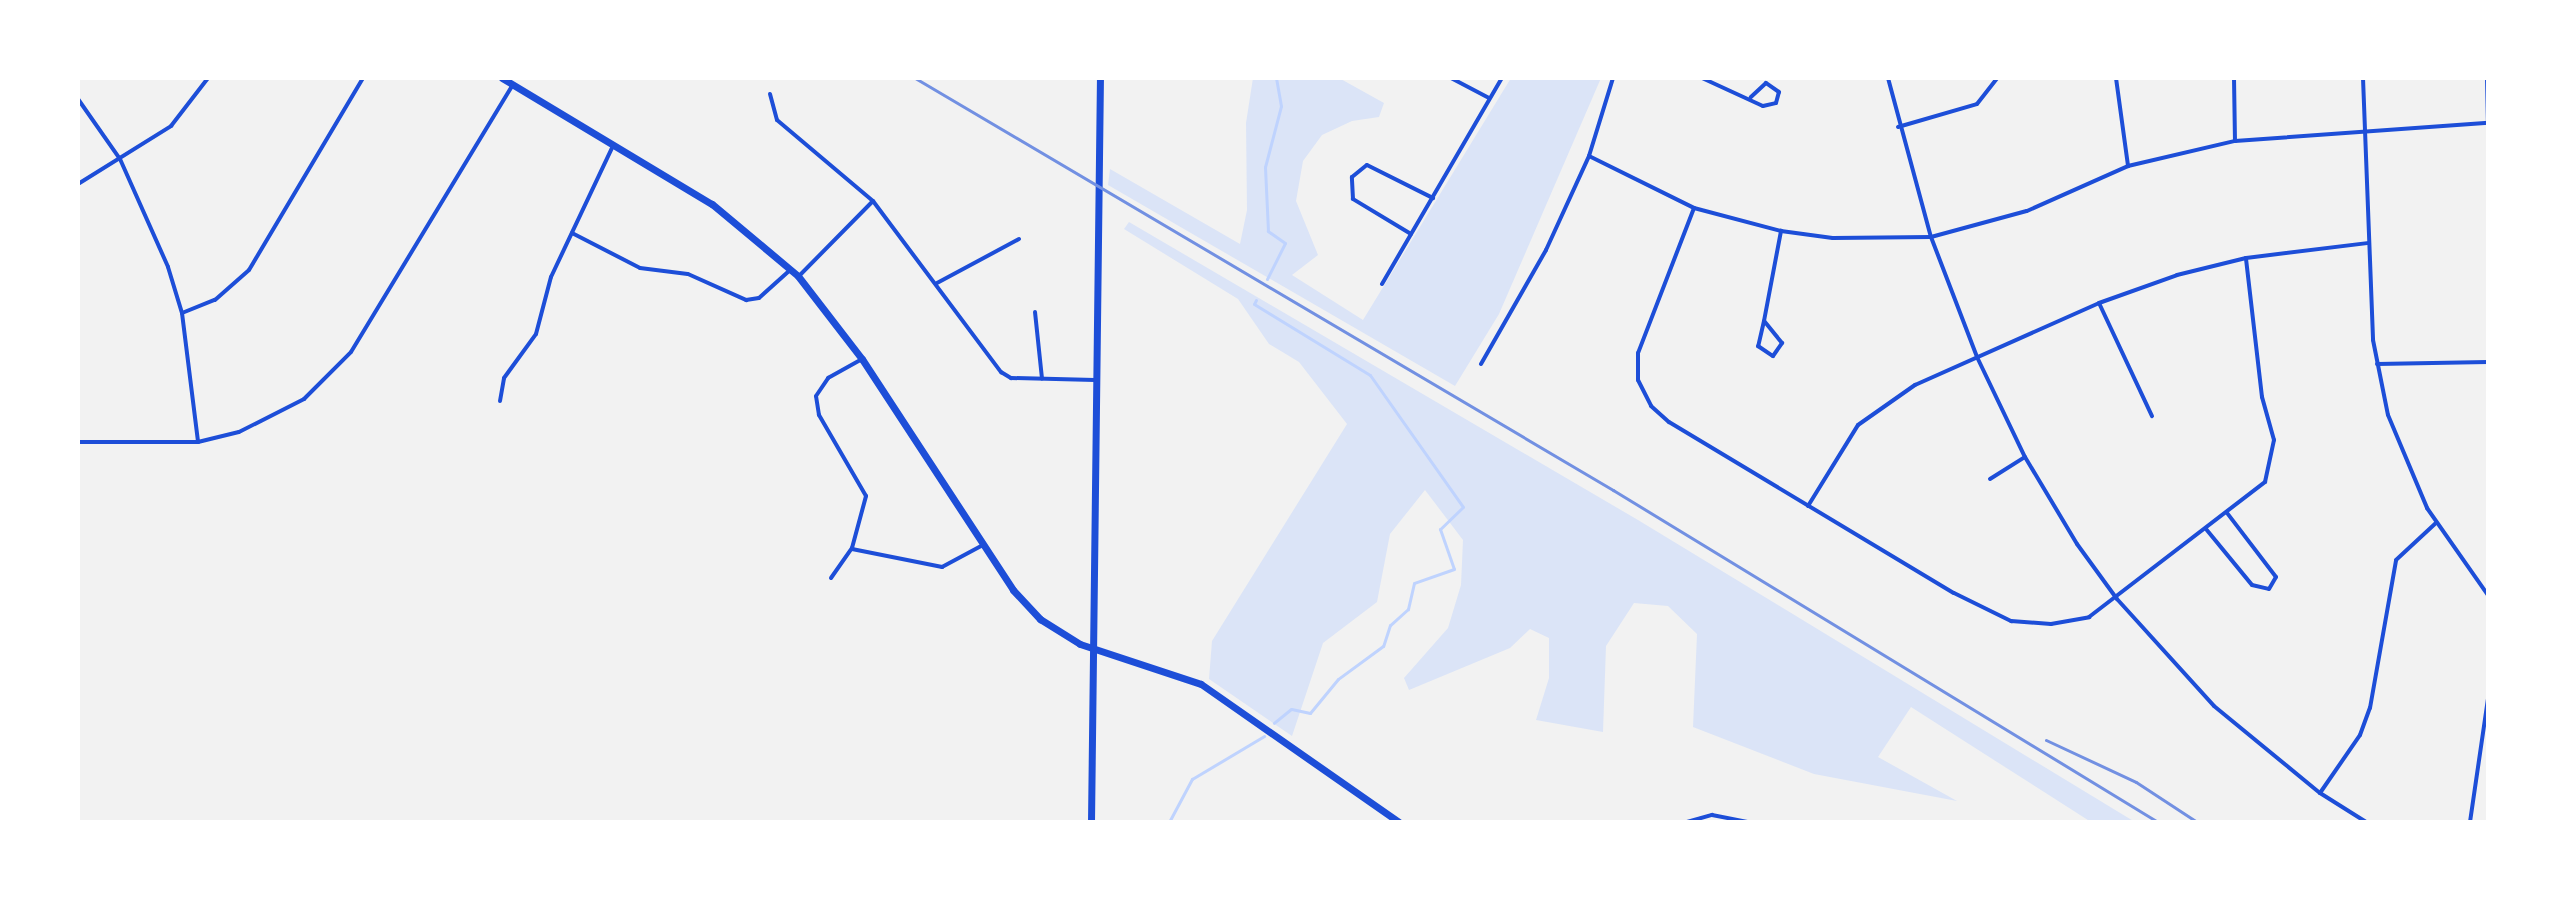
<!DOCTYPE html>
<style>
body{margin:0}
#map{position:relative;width:2566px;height:900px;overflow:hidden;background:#f2f2f2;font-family:"Golos Text",sans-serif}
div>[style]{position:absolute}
.green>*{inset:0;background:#dbe4f7}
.stream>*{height:3px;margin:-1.5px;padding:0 1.5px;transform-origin:1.5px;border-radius:1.5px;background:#bfd3fe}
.minor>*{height:4px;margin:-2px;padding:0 2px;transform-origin:2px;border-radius:2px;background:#1d4ed8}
.primary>*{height:7px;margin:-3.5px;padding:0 3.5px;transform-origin:3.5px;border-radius:3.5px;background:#1d4ed8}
.rail>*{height:3px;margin:-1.5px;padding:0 1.5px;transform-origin:1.5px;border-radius:1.5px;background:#7290e2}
span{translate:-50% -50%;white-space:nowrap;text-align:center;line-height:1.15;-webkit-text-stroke:8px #fff;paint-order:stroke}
.frame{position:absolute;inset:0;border:80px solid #fff;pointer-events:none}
</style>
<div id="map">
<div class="green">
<div style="clip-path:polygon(1253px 78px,1339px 78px,1384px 103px,1379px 117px,1352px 121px,1322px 135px,1303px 161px,1296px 201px,1318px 255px,1292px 275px,1363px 320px,1511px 78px,1601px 78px,1499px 314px,1455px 386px,1108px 185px,1110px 169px,1240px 244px,1247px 210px,1246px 123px)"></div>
<div style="clip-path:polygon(1129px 222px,1638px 520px,2135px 822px,2091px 822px,1911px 707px,1878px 757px,1957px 801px,1814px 774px,1693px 727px,1697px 634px,1668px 606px,1634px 603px,1606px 646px,1603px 732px,1536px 720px,1549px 678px,1549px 638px,1530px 629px,1510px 648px,1409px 690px,1404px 678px,1448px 628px,1461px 585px,1463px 540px,1425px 490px,1390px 534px,1377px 602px,1323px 643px,1292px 736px,1209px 679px,1212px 641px,1347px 424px,1299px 362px,1269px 344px,1238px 299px,1124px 229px)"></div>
</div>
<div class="stream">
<div style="left:1267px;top:279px;width:40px;rotate:-63.4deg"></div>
<div style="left:1285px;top:243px;width:21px;rotate:-145deg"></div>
<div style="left:1268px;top:231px;width:64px;rotate:-92.7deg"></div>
<div style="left:1265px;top:167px;width:63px;rotate:-75.3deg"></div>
<div style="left:1281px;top:106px;width:28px;rotate:-100deg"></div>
<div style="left:1256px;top:300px;width:4px;rotate:117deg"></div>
<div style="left:1254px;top:304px;width:136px;rotate:31.5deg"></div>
<div style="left:1370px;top:375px;width:161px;rotate:54.8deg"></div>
<div style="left:1463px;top:507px;width:32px;rotate:136deg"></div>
<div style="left:1440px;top:529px;width:42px;rotate:70.7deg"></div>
<div style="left:1454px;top:569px;width:42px;rotate:160.7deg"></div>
<div style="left:1414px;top:583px;width:27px;rotate:103deg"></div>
<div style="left:1408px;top:609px;width:24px;rotate:138deg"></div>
<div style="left:1390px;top:625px;width:22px;rotate:108deg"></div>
<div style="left:1383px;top:646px;width:56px;rotate:143.7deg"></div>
<div style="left:1338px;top:679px;width:44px;rotate:129.5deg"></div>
<div style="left:1310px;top:713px;width:19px;rotate:-168deg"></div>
<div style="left:1291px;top:709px;width:22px;rotate:141deg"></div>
<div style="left:1169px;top:822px;width:49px;rotate:-61.9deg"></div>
<div style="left:1192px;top:779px;width:84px;rotate:-30.8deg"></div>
</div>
<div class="minor">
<div style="left:1451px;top:78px;width:43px;rotate:27.8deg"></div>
<div style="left:1702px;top:78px;width:67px;rotate:24.7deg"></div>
<div style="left:1763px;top:106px;width:13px;rotate:-13deg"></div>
<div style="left:1776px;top:103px;width:11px;rotate:-75deg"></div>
<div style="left:1779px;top:92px;width:16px;rotate:-145deg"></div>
<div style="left:1766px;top:83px;width:21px;rotate:137deg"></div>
<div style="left:1888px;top:78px;width:165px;rotate:74.9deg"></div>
<div style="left:1931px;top:237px;width:129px;rotate:69deg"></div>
<div style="left:1977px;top:357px;width:111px;rotate:64.4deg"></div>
<div style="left:2025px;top:457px;width:101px;rotate:59.1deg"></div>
<div style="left:2077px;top:544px;width:68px;rotate:54deg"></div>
<div style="left:2117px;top:599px;width:144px;rotate:47.8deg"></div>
<div style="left:2214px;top:706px;width:137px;rotate:39.4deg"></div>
<div style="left:2320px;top:793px;width:54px;rotate:32.2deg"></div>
<div style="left:2116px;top:78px;width:89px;rotate:82.2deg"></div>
<div style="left:2234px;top:78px;width:63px;rotate:89.1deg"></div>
<div style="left:2363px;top:78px;width:262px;rotate:87.8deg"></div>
<div style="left:2373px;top:340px;width:76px;rotate:78.7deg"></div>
<div style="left:2388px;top:415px;width:101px;rotate:67.2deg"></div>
<div style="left:2427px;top:508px;width:106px;rotate:55deg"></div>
<div style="left:2487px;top:78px;width:48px;rotate:88.8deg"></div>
<div style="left:770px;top:94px;width:27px;rotate:75deg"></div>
<div style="left:777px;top:120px;width:126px;rotate:40.2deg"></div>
<div style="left:873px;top:201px;width:214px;rotate:53.2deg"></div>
<div style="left:1001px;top:372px;width:12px;rotate:31deg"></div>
<div style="left:1011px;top:378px;width:84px;rotate:1.4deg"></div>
<div style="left:78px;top:99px;width:73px;rotate:55deg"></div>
<div style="left:120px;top:159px;width:118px;rotate:66deg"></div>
<div style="left:168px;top:267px;width:48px;rotate:73.1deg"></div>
<div style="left:182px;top:313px;width:130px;rotate:82.9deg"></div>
<div style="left:1898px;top:127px;width:82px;rotate:-16.2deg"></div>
<div style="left:1977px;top:104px;width:33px;rotate:-52deg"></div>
<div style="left:1589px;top:156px;width:117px;rotate:26.3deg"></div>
<div style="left:1694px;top:208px;width:90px;rotate:14.8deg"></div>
<div style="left:1781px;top:231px;width:52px;rotate:7.7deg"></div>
<div style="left:1833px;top:238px;width:98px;rotate:-0.6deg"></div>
<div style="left:1931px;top:237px;width:99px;rotate:-15.2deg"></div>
<div style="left:2027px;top:211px;width:111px;rotate:-24deg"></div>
<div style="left:2128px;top:166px;width:110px;rotate:-13.2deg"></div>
<div style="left:2235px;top:141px;width:254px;rotate:-4.1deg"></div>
<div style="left:78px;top:184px;width:110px;rotate:-31.9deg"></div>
<div style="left:171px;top:126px;width:61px;rotate:-52.4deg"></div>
<div style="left:1694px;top:208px;width:155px;rotate:111.1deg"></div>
<div style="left:1638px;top:353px;width:27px;rotate:90deg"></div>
<div style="left:1638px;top:380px;width:29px;rotate:63deg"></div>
<div style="left:1651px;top:406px;width:24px;rotate:42deg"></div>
<div style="left:1669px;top:422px;width:332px;rotate:31deg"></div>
<div style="left:1954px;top:593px;width:64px;rotate:26.2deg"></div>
<div style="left:2011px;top:621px;width:40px;rotate:4.3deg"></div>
<div style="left:2051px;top:624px;width:39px;rotate:-10deg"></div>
<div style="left:2089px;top:617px;width:222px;rotate:-37.5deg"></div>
<div style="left:2265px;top:482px;width:43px;rotate:-77.9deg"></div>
<div style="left:2274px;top:440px;width:45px;rotate:-105.6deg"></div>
<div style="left:2262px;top:397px;width:140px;rotate:-96.6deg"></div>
<div style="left:572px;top:233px;width:76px;rotate:27.2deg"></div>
<div style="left:640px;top:268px;width:48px;rotate:7.1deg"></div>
<div style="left:688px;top:274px;width:64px;rotate:24.1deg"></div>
<div style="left:746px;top:300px;width:13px;rotate:-9deg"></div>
<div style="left:759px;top:298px;width:40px;rotate:-42deg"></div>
<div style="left:1411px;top:234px;width:68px;rotate:-148.9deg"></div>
<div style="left:1353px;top:199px;width:22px;rotate:-93deg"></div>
<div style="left:1352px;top:177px;width:19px;rotate:-39deg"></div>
<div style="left:1367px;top:165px;width:74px;rotate:26.6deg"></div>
<div style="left:799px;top:276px;width:105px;rotate:-45.4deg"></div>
<div style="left:937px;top:283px;width:93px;rotate:-28.2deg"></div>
<div style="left:1382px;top:284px;width:238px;rotate:-59.8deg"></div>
<div style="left:2099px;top:303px;width:125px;rotate:64.9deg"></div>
<div style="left:1035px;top:312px;width:67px;rotate:84deg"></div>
<div style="left:182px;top:313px;width:35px;rotate:-22deg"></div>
<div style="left:215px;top:300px;width:45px;rotate:-41.4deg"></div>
<div style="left:249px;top:270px;width:223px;rotate:-59.3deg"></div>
<div style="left:1764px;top:321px;width:26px;rotate:103deg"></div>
<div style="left:1758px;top:346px;width:18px;rotate:34deg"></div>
<div style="left:1773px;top:356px;width:16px;rotate:-55deg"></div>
<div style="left:1782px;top:343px;width:28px;rotate:-129deg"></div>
<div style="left:1764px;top:321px;width:92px;rotate:-79.3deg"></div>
<div style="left:1481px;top:364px;width:131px;rotate:-60.3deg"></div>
<div style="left:1546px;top:250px;width:103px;rotate:-65.4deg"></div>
<div style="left:1589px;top:156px;width:82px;rotate:-72.9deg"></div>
<div style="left:2377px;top:364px;width:111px;rotate:-1deg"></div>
<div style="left:500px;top:401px;width:23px;rotate:-80deg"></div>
<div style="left:504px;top:378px;width:54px;rotate:-54deg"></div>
<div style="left:536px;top:334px;width:59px;rotate:-75.3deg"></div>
<div style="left:551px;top:277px;width:145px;rotate:-64.7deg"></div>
<div style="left:78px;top:442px;width:120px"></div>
<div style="left:198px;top:442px;width:42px;rotate:-13.7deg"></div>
<div style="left:239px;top:432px;width:73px;rotate:-26.9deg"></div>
<div style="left:304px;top:399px;width:66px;rotate:-45deg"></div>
<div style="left:351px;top:352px;width:312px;rotate:-58.8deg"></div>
<div style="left:1990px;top:479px;width:41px;rotate:-32.2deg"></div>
<div style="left:1808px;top:506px;width:95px;rotate:-58.3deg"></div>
<div style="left:1858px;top:425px;width:70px;rotate:-35.1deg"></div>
<div style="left:1915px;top:385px;width:201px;rotate:-24deg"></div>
<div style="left:2099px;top:303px;width:83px;rotate:-19.7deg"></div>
<div style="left:2177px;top:275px;width:71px;rotate:-13.8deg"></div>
<div style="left:2246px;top:258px;width:124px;rotate:-7deg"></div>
<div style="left:2206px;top:529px;width:72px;rotate:50.6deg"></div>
<div style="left:2252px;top:585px;width:17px;rotate:13deg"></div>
<div style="left:2269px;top:589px;width:14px;rotate:-60deg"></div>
<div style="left:2276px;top:577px;width:81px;rotate:-127.4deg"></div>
<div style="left:852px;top:549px;width:92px;rotate:11.3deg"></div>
<div style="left:942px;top:567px;width:47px;rotate:-28.2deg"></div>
<div style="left:831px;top:578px;width:37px;rotate:-55deg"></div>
<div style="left:852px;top:548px;width:54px;rotate:-74.9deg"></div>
<div style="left:866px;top:496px;width:94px;rotate:-120.1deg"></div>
<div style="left:819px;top:415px;width:19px;rotate:-99deg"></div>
<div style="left:816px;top:396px;width:22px;rotate:-56deg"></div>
<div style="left:828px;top:378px;width:39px;rotate:-29deg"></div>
<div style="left:2320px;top:793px;width:70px;rotate:-55.4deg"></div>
<div style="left:2360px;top:735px;width:29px;rotate:-70deg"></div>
<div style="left:2370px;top:708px;width:150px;rotate:-80deg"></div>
<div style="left:2396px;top:560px;width:54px;rotate:-42.8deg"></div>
<div style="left:1687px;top:822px;width:26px;rotate:-16deg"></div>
<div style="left:1712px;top:815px;width:36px;rotate:11deg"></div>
<div style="left:2470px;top:822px;width:124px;rotate:-81.7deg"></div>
</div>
<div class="primary">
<div style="left:502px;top:78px;width:245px;rotate:31deg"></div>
<div style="left:712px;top:204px;width:112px;rotate:39.9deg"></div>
<div style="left:798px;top:276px;width:105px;rotate:52.4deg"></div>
<div style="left:862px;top:359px;width:276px;rotate:56.8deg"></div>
<div style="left:1013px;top:590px;width:40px;rotate:47deg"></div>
<div style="left:1040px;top:619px;width:47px;rotate:32deg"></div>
<div style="left:1080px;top:644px;width:127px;rotate:18.3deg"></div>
<div style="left:1201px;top:684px;width:241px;rotate:34.9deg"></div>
<div style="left:1091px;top:822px;width:744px;rotate:-89.31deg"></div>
</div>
<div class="rail">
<div style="left:915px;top:78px;width:811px;rotate:30.55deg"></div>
<div style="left:1613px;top:490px;width:638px;rotate:31.35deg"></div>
<div style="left:2046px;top:740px;width:99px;rotate:25deg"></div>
<div style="left:2136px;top:782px;width:73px;rotate:33.3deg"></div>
</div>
<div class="frame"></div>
</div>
